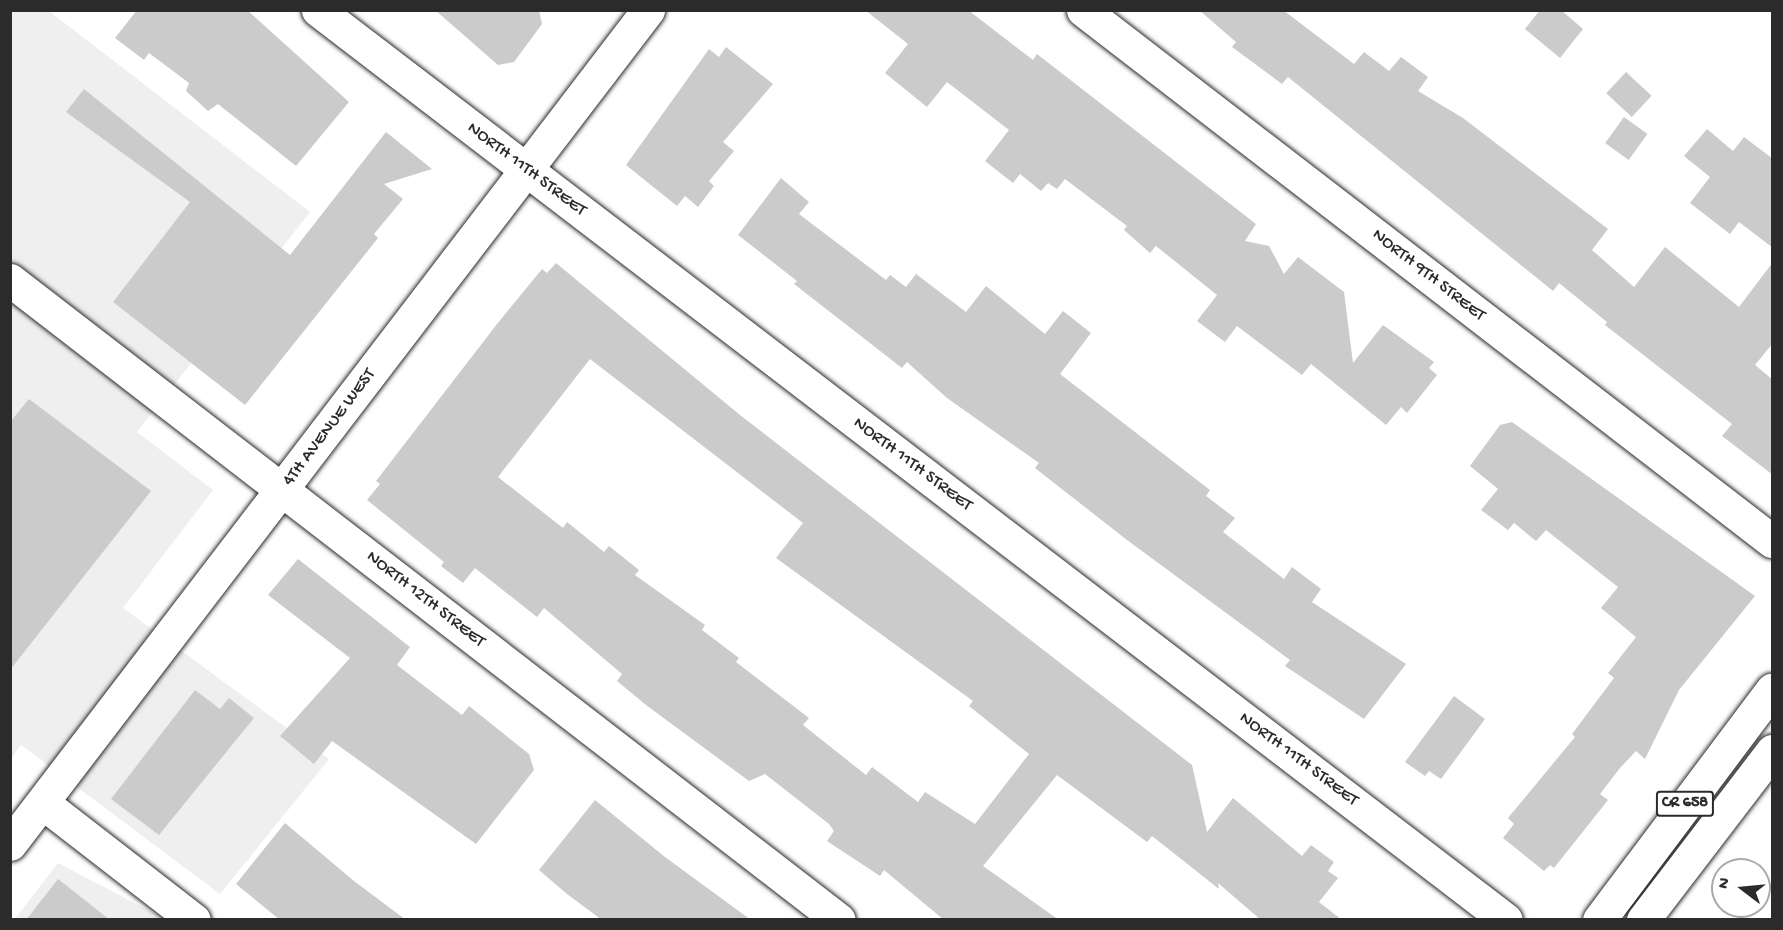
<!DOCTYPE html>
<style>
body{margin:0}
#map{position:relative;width:1783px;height:930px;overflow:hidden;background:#fff;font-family:"Gochi Hand",sans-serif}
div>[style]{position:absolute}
.built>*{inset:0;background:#efefef}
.building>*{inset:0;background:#cbcbcb;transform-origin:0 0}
.roads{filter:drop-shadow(0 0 2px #2b2b2b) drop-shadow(0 0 2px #2b2b2b)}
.street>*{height:33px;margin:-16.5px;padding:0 16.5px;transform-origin:16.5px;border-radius:16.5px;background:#fff}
.secondary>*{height:33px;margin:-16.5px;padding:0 16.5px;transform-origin:16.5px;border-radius:16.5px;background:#fff}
.primary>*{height:33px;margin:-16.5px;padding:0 16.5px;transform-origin:16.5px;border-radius:16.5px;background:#fff}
span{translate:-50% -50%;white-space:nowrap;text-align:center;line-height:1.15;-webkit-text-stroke:4.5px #fff;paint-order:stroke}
.shield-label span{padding:2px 4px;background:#fff;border:2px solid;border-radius:4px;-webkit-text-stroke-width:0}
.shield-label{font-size:16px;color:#2b2b2b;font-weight:700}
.street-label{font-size:18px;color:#2b2b2b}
.frame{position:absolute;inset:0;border:12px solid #2b2b2b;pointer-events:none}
.north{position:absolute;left:1711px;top:858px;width:60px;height:60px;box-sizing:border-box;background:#fff;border:2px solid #aaa;border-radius:50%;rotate:286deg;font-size:16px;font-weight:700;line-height:24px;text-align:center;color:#2b2b2b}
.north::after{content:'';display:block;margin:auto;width:21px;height:27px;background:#2b2b2b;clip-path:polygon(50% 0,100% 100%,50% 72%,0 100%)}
</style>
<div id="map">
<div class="built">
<div style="clip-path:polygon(11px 11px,49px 11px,310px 212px,137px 432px,213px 490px,123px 608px,329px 759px,220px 894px,21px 745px,11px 759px)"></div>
<div style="clip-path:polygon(58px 863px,165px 919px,14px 920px)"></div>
</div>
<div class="building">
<div style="clip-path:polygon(137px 10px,247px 10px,349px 102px,296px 166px,218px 104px,208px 111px,186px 91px,189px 83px,149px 53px,144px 60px,115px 38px)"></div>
<div style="clip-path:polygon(435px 10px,539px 10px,542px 24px,514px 62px,498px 65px)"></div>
<div style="clip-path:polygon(865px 10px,968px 10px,1033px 60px,1037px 54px,1256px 224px,1245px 241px,1269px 246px,1284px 274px,1298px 257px,1344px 292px,1353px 363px,1383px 325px,1434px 362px,1429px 368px,1437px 375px,1407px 413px,1401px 407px,1386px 425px,1311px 364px,1302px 375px,1237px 326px,1225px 342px,1197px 321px,1217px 295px,1156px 246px,1150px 253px,1124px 230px,1127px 226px,1065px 179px,1057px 189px,1048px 183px,1041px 191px,1020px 174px,1013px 183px,985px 161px,1009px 130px,947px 82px,927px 107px,885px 73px,908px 44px)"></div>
<div style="clip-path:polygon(1199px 10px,1283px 10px,1354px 64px,1364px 52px,1389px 71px,1401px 57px,1428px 77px,1418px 91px,1463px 118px,1608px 229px,1592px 250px,1634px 287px,1665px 247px,1739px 307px,1773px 262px,1773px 343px,1755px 365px,1773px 380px,1773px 475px,1722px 436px,1732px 424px,1605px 325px,1607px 322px,1559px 283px,1553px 291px,1288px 77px,1282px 84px,1232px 47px,1236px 42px)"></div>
<div style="clip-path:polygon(1540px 10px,1561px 10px,1583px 29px,1560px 58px,1525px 29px)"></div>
<div style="clip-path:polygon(726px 47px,773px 84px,723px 142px,734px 151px,709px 181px,714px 186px,698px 207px,685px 196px,677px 206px,626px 165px,709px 49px,719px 57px)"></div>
<div style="left:1626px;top:72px;width:35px;height:29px;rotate:43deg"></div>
<div style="clip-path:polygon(84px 89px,290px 255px,386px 132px,432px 169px,384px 184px,403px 199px,374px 234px,378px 238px,245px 405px,113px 302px,190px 202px,66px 112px)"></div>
<div style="left:1624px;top:117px;width:29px;height:32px;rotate:36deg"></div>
<div style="clip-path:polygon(1707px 129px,1733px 151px,1744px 137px,1773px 159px,1773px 248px,1739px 222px,1730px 234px,1690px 203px,1710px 177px,1684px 156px)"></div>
<div style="clip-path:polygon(781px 178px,809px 202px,799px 214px,886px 280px,890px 275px,906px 287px,916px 274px,966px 312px,986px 286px,1045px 334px,1063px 311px,1091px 333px,1060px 374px,1210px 490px,1206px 496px,1235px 518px,1223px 532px,1284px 579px,1292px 567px,1321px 589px,1312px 602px,1406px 664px,1364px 719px,1285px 666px,1290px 660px,1127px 540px,1035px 468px,1039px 463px,947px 398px,907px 362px,902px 368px,794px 284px,797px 281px,738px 235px)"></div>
<div style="clip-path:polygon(evenodd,556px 263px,740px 415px,1192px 765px,1207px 832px,1233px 798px,1302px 856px,1311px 845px,1334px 862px,1328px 871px,1338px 878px,1319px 902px,1342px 920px,1261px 920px,1218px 883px,1219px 889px,1152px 836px,1147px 842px,1057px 775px,983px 866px,1059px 920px,944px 920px,884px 870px,880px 876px,827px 841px,834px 831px,829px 824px,765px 774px,749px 781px,646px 705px,617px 681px,622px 674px,544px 608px,537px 617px,475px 568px,463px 583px,441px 566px,444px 562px,367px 500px,380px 484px,376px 481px,497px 324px,542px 269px,547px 273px,556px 263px,590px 359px,803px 523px,776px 558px,973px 701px,969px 706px,1029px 754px,975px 824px,925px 792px,918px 802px,872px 767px,866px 775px,803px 725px,809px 718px,736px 662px,739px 658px,702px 630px,705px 625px,635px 575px,639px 570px,609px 546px,604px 552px,567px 522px,563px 528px,498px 477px,590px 359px)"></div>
<div style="clip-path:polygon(29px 399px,151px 491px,10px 670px,10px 422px)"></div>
<div style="clip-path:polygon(1512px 422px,1755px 596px,1679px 690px,1645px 759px,1636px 751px,1620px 768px,1600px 794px,1608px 800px,1554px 868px,1550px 865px,1544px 871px,1503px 838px,1514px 824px,1508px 818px,1575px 737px,1572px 734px,1614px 678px,1608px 673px,1636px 637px,1601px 608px,1618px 587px,1546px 530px,1536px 541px,1514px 523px,1508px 530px,1481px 510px,1498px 489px,1470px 466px,1500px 425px)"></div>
<div style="clip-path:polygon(298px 559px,410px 647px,397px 665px,462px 715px,469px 706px,529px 754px,534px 770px,476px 844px,332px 741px,314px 764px,280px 736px,350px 658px,268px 595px)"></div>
<div style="clip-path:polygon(195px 690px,220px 709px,229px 698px,254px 718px,159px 835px,111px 799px)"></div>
<div style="clip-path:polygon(1454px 696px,1485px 719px,1441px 779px,1429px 771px,1425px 776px,1405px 762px)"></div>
<div style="clip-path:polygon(595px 800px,665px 857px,751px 920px,602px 920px,567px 894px,539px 870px)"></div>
<div style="clip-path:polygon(285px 823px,354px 881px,406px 920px,280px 920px,236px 884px)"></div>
<div style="clip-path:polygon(58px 879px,110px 920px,26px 920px)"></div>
</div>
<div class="roads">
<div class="street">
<div style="left:318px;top:10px;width:1496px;rotate:37.45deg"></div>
<div style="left:1083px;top:10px;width:870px;rotate:37.62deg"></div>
<div style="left:10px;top:280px;width:1047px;rotate:37.67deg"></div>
<div style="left:43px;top:803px;width:191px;rotate:37.8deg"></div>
</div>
<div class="secondary">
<div style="left:10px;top:844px;width:1050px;rotate:-52.58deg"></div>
</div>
<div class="primary">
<div style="left:1599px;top:920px;width:288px;rotate:-53.1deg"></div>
<div style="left:1643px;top:920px;width:213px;rotate:-52.6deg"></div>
</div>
</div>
<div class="shield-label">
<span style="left:1685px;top:804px">CR 658</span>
</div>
<div class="street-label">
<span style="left:526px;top:170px;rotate:37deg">NORTH 11TH STREET</span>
<span style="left:1428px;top:276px;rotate:38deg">NORTH 9TH STREET</span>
<span style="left:330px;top:428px;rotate:-53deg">4TH AVENUE WEST</span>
<span style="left:912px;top:465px;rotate:37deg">NORTH 11TH STREET</span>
<span style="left:425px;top:600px;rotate:38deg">NORTH 12TH STREET</span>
<span style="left:1298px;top:760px;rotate:37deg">NORTH 11TH STREET</span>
</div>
<div class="frame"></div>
<div class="north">N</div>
</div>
